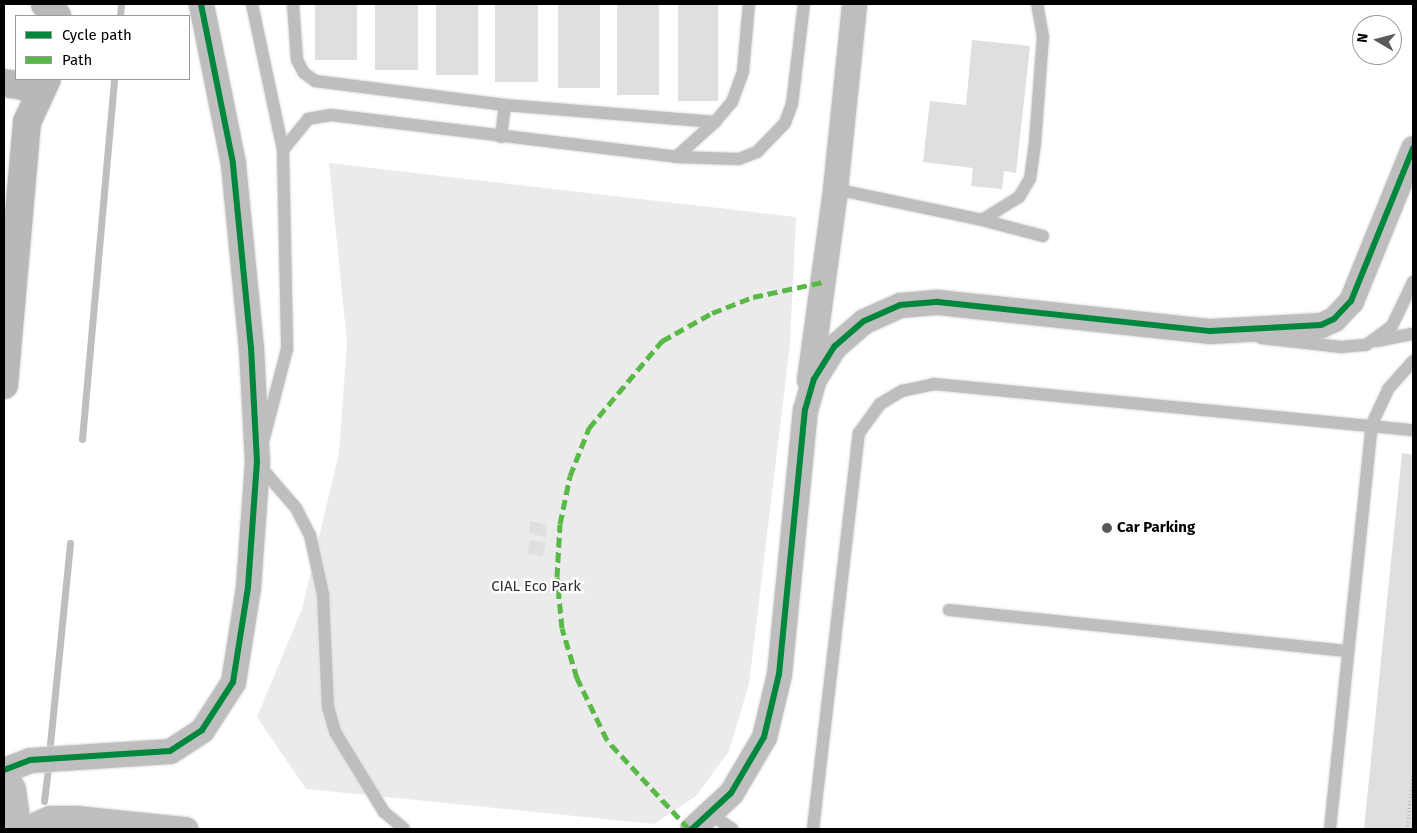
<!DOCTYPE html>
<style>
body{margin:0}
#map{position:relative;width:1417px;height:833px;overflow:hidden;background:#fff;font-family:"Fira Sans",sans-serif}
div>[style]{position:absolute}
.green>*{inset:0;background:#ebebeb}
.stream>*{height:7px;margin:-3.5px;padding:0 3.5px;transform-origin:3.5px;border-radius:3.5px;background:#bebebe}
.building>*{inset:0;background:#dfdfdf;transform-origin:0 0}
.path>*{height:3px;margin-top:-1.5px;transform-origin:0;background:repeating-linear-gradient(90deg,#b9b9b9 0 1px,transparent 0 3.5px)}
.roads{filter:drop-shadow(0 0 1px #dbdbdb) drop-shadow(0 0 1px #dbdbdb)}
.lane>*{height:12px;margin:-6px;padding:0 6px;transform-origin:6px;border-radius:6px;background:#bebebe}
.street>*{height:25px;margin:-12.5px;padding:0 12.5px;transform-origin:12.5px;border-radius:12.5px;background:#bebebe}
.secondary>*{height:28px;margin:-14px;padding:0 14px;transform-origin:14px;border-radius:14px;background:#b8b8b8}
.primary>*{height:28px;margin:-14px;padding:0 14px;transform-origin:14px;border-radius:14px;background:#bebebe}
.quiet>*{height:5px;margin-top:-2.5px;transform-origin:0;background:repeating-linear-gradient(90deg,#58b947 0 10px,transparent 0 15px)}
.cycleway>*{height:6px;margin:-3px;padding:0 3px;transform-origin:3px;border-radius:3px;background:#00873e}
.dots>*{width:14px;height:14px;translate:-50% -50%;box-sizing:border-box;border:2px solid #fff;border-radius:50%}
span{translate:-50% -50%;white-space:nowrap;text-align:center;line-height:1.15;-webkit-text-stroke:4.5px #fff;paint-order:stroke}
.poi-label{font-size:15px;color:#000;font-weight:700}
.left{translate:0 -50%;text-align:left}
.park-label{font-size:15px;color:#323232}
.frame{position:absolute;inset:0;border:5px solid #000;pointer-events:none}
.legend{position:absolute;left:15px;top:15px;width:175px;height:65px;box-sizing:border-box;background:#fff;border:1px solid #999;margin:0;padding:6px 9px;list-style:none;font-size:15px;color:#000}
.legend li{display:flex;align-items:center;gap:10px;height:25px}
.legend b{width:25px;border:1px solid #999}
.north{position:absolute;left:1352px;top:15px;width:50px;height:50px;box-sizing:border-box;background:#fff;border:1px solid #999;border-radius:50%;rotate:278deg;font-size:14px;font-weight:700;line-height:20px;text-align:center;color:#000}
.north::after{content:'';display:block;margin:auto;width:18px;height:22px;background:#595959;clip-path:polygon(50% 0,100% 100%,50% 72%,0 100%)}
</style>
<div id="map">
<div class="green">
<div style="clip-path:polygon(329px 163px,796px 217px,790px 344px,749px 684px,729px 751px,696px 796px,654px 824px,306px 789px,257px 717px,302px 609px,339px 453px,347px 343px)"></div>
</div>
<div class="stream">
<div style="left:120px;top:16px;width:12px;rotate:-85deg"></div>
<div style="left:82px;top:439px;width:361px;rotate:-84.9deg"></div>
<div style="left:50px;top:744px;width:202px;rotate:-84.3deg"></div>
<div style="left:44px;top:801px;width:33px;rotate:-83deg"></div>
</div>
<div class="building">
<div style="left:315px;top:4px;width:42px;height:56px"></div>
<div style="left:375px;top:4px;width:43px;height:66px"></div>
<div style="left:436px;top:4px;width:42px;height:71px"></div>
<div style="left:495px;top:4px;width:43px;height:78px"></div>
<div style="left:558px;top:4px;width:42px;height:84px"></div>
<div style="left:617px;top:4px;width:42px;height:91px"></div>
<div style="left:678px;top:4px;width:40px;height:97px"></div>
<div style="clip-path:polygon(972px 40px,1030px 46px,1016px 173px,1004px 171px,1002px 189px,971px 186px,973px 168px,923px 162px,930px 101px,966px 105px)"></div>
<div style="clip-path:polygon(1402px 453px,1413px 455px,1413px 829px,1364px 829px)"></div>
<div style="clip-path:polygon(530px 521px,547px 525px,546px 537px,529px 533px)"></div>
<div style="left:530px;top:540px;width:16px;height:14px;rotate:11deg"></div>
</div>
<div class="path">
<div style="left:1407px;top:829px;width:56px;rotate:-83.9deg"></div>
</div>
<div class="roads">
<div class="lane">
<div style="left:252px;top:4px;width:149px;rotate:78deg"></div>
<div style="left:283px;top:150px;width:199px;rotate:88.8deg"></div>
<div style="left:287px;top:349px;width:96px;rotate:104.5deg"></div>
<div style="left:293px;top:4px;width:56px;rotate:85.9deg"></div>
<div style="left:297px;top:60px;width:15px;rotate:62deg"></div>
<div style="left:304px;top:73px;width:14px;rotate:36deg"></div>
<div style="left:315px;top:81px;width:192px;rotate:7.2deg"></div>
<div style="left:505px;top:105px;width:211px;rotate:4.6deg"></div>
<div style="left:715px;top:122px;width:26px;rotate:-50deg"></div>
<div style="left:732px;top:102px;width:33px;rotate:-70deg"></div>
<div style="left:743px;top:71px;width:67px;rotate:-84.9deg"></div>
<div style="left:501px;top:137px;width:32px;rotate:-83deg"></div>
<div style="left:283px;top:150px;width:40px;rotate:-51deg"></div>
<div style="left:308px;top:119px;width:23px;rotate:-10deg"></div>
<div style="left:331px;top:115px;width:348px;rotate:6.9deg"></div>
<div style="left:676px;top:157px;width:63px;rotate:1.8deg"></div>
<div style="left:739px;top:159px;width:19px;rotate:-21deg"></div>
<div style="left:757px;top:152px;width:40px;rotate:-46deg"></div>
<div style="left:785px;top:123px;width:20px;rotate:-70deg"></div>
<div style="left:792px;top:104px;width:101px;rotate:-83.2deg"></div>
<div style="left:676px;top:157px;width:52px;rotate:-41.9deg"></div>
<div style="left:835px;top:189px;width:150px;rotate:11.9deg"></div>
<div style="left:982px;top:220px;width:44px;rotate:-31.9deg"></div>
<div style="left:1019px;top:197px;width:21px;rotate:-59deg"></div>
<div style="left:1030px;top:179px;width:36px;rotate:-82deg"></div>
<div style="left:1035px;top:143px;width:106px;rotate:-85.7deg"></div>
<div style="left:1043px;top:37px;width:34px;rotate:-100deg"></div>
<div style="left:982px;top:220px;width:63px;rotate:14.7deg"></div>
<div style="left:1261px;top:338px;width:81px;rotate:6.4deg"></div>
<div style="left:1341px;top:347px;width:25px;rotate:-5deg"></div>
<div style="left:1366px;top:345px;width:32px;rotate:-36deg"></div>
<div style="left:1392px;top:326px;width:49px;rotate:-64.5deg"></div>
<div style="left:1376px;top:341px;width:38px;rotate:-11deg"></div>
<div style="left:258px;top:464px;width:58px;rotate:49.2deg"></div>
<div style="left:296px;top:508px;width:30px;rotate:63deg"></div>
<div style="left:310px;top:535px;width:60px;rotate:77.6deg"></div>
<div style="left:323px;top:594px;width:113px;rotate:87.5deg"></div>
<div style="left:328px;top:707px;width:26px;rotate:74deg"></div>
<div style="left:335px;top:732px;width:94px;rotate:58.5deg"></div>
<div style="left:384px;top:812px;width:26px;rotate:40deg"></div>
<div style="left:949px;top:610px;width:401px;rotate:5.9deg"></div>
<div style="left:710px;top:814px;width:27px;rotate:34deg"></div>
<div style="left:813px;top:829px;width:399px;rotate:-83.4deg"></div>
<div style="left:859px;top:433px;width:36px;rotate:-54deg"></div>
<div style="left:880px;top:404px;width:26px;rotate:-31deg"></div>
<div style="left:902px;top:391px;width:33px;rotate:-12deg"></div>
<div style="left:934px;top:384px;width:481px;rotate:5.5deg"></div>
<div style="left:1330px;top:829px;width:407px;rotate:-84.1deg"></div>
<div style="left:1372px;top:424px;width:38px;rotate:-65deg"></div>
<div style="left:1388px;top:389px;width:38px;rotate:-48deg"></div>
</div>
<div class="street">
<div style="left:809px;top:380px;width:193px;rotate:-82.2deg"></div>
<div style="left:835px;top:189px;width:186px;rotate:-84.1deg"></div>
<div style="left:4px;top:770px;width:28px;rotate:-21deg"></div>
<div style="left:30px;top:760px;width:140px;rotate:-3.7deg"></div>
<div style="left:170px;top:751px;width:38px;rotate:-33deg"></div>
<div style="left:202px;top:730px;width:57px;rotate:-57.1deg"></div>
<div style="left:233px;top:682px;width:96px;rotate:-81deg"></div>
<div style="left:248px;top:587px;width:125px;rotate:-85.9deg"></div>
<div style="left:257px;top:462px;width:114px;rotate:-93deg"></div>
<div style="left:251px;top:348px;width:186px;rotate:-95.6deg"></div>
<div style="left:233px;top:163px;width:162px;rotate:-101.4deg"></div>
<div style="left:25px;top:829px;width:27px;rotate:-24deg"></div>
<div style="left:50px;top:818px;width:26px"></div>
<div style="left:76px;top:818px;width:110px;rotate:5.8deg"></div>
<div style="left:692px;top:829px;width:53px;rotate:-42.7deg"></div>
<div style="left:731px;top:793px;width:65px;rotate:-59.5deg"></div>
<div style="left:764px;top:737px;width:65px;rotate:-76.6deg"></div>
<div style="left:779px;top:674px;width:265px;rotate:-84.4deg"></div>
<div style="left:805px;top:410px;width:32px;rotate:-74deg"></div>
<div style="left:814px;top:379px;width:39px;rotate:-58deg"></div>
<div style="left:835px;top:346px;width:38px;rotate:-41deg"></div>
<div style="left:864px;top:321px;width:39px;rotate:-24deg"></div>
<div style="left:900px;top:305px;width:38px;rotate:-5deg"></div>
<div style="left:938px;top:302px;width:274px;rotate:6.1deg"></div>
<div style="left:1210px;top:331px;width:111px;rotate:-3.1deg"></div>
<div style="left:1321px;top:325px;width:14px;rotate:-25deg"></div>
<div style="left:1334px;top:319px;width:25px;rotate:-47deg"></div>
<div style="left:1351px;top:301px;width:165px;rotate:-67.9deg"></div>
</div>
<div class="secondary">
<div style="left:45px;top:4px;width:17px;rotate:45deg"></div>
<div style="left:4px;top:83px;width:19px;rotate:9deg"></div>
<div style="left:23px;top:86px;width:19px;rotate:-21deg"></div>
<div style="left:4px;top:385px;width:264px;rotate:-85deg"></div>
<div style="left:27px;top:122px;width:47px;rotate:-65.1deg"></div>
</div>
<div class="primary">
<div style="left:4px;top:776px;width:16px;rotate:60deg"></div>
<div style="left:12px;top:790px;width:21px;rotate:82deg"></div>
<div style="left:15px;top:811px;width:18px;rotate:99deg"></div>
</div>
</div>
<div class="quiet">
<div style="left:689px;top:829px;width:121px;rotate:-132.7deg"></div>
<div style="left:607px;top:740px;width:69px;rotate:-115.8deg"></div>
<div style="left:577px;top:678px;width:52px;rotate:-106.7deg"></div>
<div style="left:562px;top:628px;width:51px;rotate:-95.6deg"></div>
<div style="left:557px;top:577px;width:53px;rotate:-86.8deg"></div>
<div style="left:560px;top:524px;width:49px;rotate:-78.2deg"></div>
<div style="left:570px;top:476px;width:52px;rotate:-68.4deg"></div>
<div style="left:589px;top:428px;width:114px;rotate:-50deg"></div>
<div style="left:662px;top:341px;width:57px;rotate:-29.2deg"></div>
<div style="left:712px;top:313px;width:44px;rotate:-21.3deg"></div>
<div style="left:753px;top:297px;width:72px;rotate:-12.1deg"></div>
</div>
<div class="cycleway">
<div style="left:4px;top:770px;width:28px;rotate:-21deg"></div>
<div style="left:30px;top:760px;width:140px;rotate:-3.7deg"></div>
<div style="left:170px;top:751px;width:38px;rotate:-33deg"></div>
<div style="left:202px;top:730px;width:57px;rotate:-57.1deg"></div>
<div style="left:233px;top:682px;width:96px;rotate:-81deg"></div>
<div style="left:248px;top:587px;width:125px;rotate:-85.9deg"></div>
<div style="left:257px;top:462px;width:114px;rotate:-93deg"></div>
<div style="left:251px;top:348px;width:186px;rotate:-95.6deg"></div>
<div style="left:233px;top:163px;width:162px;rotate:-101.4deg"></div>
<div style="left:692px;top:829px;width:53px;rotate:-42.7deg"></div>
<div style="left:731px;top:793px;width:65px;rotate:-59.5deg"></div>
<div style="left:764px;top:737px;width:65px;rotate:-76.6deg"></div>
<div style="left:779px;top:674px;width:265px;rotate:-84.4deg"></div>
<div style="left:805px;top:410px;width:32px;rotate:-74deg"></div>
<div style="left:814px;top:379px;width:39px;rotate:-58deg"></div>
<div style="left:835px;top:346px;width:38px;rotate:-41deg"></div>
<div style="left:864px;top:321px;width:39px;rotate:-24deg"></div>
<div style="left:900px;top:305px;width:38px;rotate:-5deg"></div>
<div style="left:938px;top:302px;width:274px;rotate:6.1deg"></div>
<div style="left:1210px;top:331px;width:111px;rotate:-3.1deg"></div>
<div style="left:1321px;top:325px;width:14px;rotate:-25deg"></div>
<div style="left:1334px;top:319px;width:25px;rotate:-47deg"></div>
<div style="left:1351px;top:301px;width:165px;rotate:-67.9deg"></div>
</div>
<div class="dots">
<div style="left:1107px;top:528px;background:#595959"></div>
</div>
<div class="poi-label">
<span class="left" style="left:1117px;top:528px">Car Parking</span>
</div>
<div class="park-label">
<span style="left:536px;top:587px">CIAL Eco Park</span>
</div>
<div class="frame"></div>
<ul class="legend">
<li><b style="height:6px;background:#00873e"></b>Cycle path</li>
<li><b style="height:6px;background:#58b947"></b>Path</li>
</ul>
<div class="north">N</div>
</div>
